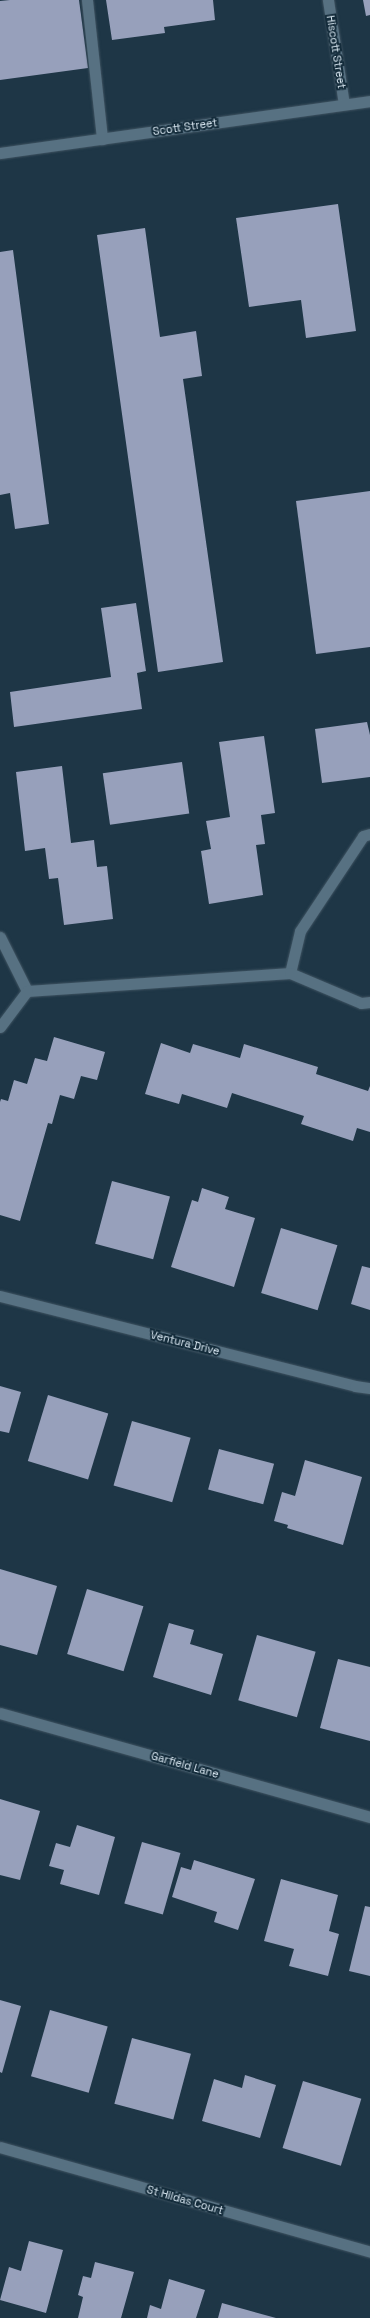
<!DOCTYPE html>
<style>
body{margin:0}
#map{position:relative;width:370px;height:2318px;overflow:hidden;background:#1e3646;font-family:"Space Grotesk",sans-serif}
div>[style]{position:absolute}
.building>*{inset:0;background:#97a0bb;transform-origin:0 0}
.roads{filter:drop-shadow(0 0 1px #3f5361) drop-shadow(0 0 1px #3f5361)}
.service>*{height:11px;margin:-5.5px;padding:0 5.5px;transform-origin:5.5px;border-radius:5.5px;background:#577182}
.minor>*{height:11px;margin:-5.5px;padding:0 5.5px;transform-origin:5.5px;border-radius:5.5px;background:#577182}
.tertiary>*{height:11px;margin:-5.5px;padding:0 5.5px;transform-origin:5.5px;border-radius:5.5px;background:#577182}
span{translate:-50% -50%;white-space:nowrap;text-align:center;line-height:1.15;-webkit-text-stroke:4px #142c3b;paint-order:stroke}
.street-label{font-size:11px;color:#e0eef8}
</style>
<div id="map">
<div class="building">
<div style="clip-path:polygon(10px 0,79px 0,88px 68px,0 80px,0 1px)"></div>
<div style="clip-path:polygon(106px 0,213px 0,215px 20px,164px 27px,165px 33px,112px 40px)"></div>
<div style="clip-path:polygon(363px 0,370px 0,370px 15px,366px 16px)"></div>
<div style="clip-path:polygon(338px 204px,356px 331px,306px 338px,301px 300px,249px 307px,236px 218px)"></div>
<div style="clip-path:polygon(145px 228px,160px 337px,196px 331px,202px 376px,183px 379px,223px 662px,158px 672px,97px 235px)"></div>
<div style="clip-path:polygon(13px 250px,49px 524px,15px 529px,10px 493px,0 495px,0 252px)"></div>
<div style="clip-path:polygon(370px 491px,370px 647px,316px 654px,296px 501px)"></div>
<div style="clip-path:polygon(136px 603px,146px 671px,137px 673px,142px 709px,14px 727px,10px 692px,111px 677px,101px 608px)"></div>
<div style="clip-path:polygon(367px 722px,370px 735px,370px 777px,322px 783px,315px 729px)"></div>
<div style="clip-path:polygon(264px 736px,275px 813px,261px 815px,265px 844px,256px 845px,263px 895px,209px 904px,201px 851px,211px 849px,206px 821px,230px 817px,219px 742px)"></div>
<div style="left:182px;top:762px;width:52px;height:80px;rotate:82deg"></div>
<div style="clip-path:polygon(62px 766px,71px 843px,94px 840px,97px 867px,107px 866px,113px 919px,64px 925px,58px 878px,49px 879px,45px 848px,25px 851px,16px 772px)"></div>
<div style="clip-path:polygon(54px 1037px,105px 1052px,97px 1080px,81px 1076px,74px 1099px,60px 1095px,52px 1124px,48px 1123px,20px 1221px,0 1215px,0 1102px,1px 1099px,8px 1101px,14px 1080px,27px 1084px,35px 1058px,47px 1061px)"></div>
<div style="clip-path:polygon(161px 1043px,190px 1053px,193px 1044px,240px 1058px,244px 1044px,318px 1067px,316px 1074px,368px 1091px,370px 1086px,370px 1132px,357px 1128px,353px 1141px,301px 1124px,304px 1116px,232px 1093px,227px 1108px,182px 1094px,179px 1104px,145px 1094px)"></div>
<div style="left:112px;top:1181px;width:60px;height:65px;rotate:15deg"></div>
<div style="clip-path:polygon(202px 1188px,229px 1197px,225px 1209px,255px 1218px,234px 1287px,171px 1267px,192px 1200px,198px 1202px)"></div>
<div style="left:281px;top:1228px;width:59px;height:68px;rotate:17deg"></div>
<div style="clip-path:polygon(362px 1266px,370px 1268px,370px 1310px,351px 1304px)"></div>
<div style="clip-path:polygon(0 1386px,21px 1392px,9px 1433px,0 1431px)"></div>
<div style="left:48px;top:1395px;width:63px;height:69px;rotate:17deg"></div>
<div style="left:132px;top:1421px;width:61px;height:67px;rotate:16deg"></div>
<div style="left:219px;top:1449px;width:57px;height:42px;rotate:15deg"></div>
<div style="clip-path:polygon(305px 1460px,362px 1477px,343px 1545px,287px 1528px,288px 1525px,274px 1521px,282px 1492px,295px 1496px)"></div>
<div style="clip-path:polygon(0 1569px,57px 1586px,37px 1655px,0 1645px)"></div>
<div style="left:87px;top:1589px;width:59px;height:68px;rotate:17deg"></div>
<div style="clip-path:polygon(169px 1623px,194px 1630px,190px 1644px,223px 1654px,211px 1695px,153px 1677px)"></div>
<div style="left:257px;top:1635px;width:61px;height:68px;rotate:16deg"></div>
<div style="clip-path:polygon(338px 1659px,370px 1667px,370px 1741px,320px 1728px)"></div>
<div style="clip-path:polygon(0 1799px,40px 1811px,20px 1880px,0 1875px)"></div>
<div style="clip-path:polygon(77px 1825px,115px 1837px,99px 1895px,60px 1884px,64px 1870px,49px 1866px,56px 1843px,70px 1847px)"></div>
<div style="left:142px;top:1842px;width:40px;height:64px;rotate:16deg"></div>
<div style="clip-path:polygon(194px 1860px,255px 1879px,238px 1930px,214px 1922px,217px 1912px,172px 1897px,181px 1867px,191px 1870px)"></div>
<div style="clip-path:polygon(281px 1879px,338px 1895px,329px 1931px,339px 1934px,328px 1976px,289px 1966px,294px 1949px,264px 1941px)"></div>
<div style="clip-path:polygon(365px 1906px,370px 1907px,370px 1976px,349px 1971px)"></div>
<div style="clip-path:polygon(0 2000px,21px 2006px,2px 2073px,0 2072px)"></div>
<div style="left:50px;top:2010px;width:60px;height:69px;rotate:16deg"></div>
<div style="left:132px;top:2038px;width:61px;height:68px;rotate:15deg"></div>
<div style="clip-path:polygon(245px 2075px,276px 2085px,260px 2138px,202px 2121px,214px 2079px,242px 2088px)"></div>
<div style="left:303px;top:2081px;width:61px;height:70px;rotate:17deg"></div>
<div style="clip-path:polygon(29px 2241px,63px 2250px,46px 2313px,0 2300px,9px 2267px,21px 2271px)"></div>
<div style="clip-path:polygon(95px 2262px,134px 2272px,121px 2318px,78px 2318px,83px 2297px,78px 2295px,83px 2276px,91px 2278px)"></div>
<div style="clip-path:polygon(169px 2279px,205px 2290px,196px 2318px,147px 2318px,150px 2305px,161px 2309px)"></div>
<div style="clip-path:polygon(222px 2303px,276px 2318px,218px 2318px)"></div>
</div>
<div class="roads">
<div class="service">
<div style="left:87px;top:0;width:140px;rotate:83.8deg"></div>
<div style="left:0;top:937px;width:60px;rotate:63.4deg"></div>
<div style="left:290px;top:973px;width:43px;rotate:-76.6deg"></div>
<div style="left:300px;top:931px;width:114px;rotate:-56.4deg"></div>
<div style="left:363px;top:836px;width:7px;rotate:-16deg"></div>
<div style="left:27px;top:991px;width:264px;rotate:-3.9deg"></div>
<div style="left:290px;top:973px;width:77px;rotate:22.9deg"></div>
<div style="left:361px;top:1003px;width:9px;rotate:-6deg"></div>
<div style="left:0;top:1027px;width:45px;rotate:-53.1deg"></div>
</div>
<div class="minor">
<div style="left:328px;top:0;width:105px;rotate:81.3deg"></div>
<div style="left:0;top:1296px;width:366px;rotate:14.2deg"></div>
<div style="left:355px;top:1386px;width:15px;rotate:8deg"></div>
<div style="left:0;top:1713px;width:384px;rotate:15.7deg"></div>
<div style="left:0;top:2147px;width:385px;rotate:15.8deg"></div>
</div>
<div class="tertiary">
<div style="left:0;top:153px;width:374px;rotate:-8deg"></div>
</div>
</div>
<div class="street-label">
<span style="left:336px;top:52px;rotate:81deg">Hiscott Street</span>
<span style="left:185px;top:127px;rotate:-8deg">Scott Street</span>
<span style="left:185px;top:1343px;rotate:14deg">Ventura Drive</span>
<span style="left:185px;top:1765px;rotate:16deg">Garfield Lane</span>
<span style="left:185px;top:2200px;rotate:16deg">St Hildas Court</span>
</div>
</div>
